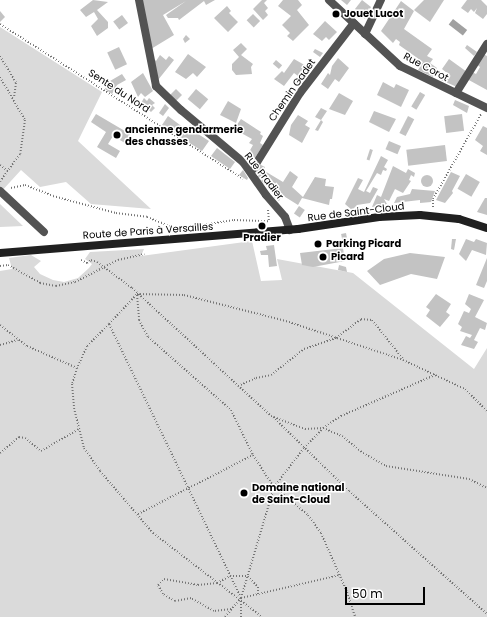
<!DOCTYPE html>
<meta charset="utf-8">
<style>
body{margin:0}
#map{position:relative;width:487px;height:617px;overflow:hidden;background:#fff;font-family:Poppins,sans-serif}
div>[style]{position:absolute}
.green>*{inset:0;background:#dadada}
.water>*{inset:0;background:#a1a1a1;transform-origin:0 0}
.building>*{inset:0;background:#c3c3c3;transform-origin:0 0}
.round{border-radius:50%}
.path>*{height:2px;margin-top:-1px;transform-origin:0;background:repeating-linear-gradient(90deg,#757575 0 1px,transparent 0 3px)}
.pedestrian>*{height:8px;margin:-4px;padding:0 4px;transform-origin:4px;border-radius:4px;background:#535353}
.minor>*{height:8px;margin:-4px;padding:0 4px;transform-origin:4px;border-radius:4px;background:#535353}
.secondary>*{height:8px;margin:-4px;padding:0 4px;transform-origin:4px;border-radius:4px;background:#202020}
.dots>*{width:11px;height:11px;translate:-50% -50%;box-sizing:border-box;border:2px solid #fff;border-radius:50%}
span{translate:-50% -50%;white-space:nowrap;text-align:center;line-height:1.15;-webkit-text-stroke:3px #fff;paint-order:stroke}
.poi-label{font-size:10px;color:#000;font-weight:700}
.left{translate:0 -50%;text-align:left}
.street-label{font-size:10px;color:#000}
.scale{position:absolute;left:345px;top:587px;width:80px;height:18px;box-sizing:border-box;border:2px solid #000;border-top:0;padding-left:5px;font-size:12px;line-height:14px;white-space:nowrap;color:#000;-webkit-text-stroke:3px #fff;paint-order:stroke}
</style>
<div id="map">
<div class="green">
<div style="clip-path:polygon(0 27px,102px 92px,78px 141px,151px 209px,91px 204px,66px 182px,40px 187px,21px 170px,0 193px)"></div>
<div style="clip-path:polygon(0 204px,23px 226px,0 227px)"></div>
<div style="clip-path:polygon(252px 241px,261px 281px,282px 280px,277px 259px,353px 273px,474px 369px,487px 348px,487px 617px,0 617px,0 271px,12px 269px,9px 258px,31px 255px,41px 261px,34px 267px,40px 274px,53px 280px,64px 282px,78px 278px,89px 268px,92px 264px,85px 259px,90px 252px,144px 249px,141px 256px)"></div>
</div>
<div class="water">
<div style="left:453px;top:19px;width:18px;height:7px;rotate:38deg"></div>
</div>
<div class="building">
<div style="clip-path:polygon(93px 0,108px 2px,97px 10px,108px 22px,108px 28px,97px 36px,91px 26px,98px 19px,94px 12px,86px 17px,80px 10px)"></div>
<div style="clip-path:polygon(142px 0,215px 0,206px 5px,204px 1px,179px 20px,178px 18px,168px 18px,166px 15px,186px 1px,163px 15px,174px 35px,151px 49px)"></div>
<div style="clip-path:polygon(262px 0,267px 0,264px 3px,268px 8px,265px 11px,268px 15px,263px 20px,253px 9px)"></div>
<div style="clip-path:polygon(283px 0,298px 0,302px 5px,297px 10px,309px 25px,293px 41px,287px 36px,290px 33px,282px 25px,291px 16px,278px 6px)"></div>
<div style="clip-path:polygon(341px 0,351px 0,347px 5px)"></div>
<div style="clip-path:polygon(362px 0,371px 7px,365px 19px,355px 9px)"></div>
<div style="clip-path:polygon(424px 0,444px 0,430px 22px,414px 10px)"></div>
<div style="clip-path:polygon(467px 0,481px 0,487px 6px,487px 14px,483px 19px,475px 13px,477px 8px,474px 12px,471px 9px,468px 13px,461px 8px)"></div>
<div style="clip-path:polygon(401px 1px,414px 11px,404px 29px,432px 49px,427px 56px,433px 59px,430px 63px,437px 68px,433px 77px,418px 70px,423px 62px,399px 45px,400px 42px,396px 39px,393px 43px,381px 31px)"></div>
<div style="clip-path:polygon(227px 6px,231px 11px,229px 13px,238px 22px,228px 32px,214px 18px)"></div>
<div style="clip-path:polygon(0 11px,5px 17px,0 22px)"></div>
<div style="left:253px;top:14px;width:10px;height:9px;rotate:45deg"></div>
<div style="left:122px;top:15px;width:10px;height:11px;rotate:53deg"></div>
<div style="clip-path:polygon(325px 21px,337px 32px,329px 40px,326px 37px,322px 41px,313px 34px)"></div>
<div style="clip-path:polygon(186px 35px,190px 39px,185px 43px,183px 39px)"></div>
<div style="clip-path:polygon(241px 43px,247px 49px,241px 55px,253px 64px,251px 67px,252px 74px,236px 75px,232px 70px,232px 64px,239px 57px,233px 50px)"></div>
<div style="clip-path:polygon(467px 45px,477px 52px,474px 56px,465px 48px)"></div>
<div style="left:119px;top:47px;width:19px;height:13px;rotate:65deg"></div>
<div style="clip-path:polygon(315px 49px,323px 53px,320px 57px,313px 52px)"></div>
<div style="clip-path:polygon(188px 54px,206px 67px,197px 77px,193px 73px,186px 79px,175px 72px)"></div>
<div style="clip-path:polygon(483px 54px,487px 56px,487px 90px,467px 79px,472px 72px,476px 74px,480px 67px,476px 64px)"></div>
<div style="clip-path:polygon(160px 55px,166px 60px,169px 56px,174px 60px,158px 80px,154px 59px,156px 61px)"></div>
<div style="clip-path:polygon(338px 58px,349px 68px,339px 82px,335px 79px,328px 89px,321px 84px,328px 73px,330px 75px,332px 66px)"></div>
<div style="clip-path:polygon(294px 59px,308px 67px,306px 73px,302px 79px,294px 73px,284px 86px,274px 79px,282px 71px,284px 73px)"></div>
<div style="clip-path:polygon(449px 59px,467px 72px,457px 87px,441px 80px,447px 73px,442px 69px)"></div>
<div style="left:276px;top:60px;width:8px;height:5px;rotate:40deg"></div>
<div style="clip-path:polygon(143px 73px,153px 91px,145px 97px,141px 93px,138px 97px,131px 82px)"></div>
<div style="clip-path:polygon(122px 74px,126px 80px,117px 85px,112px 94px,105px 89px,107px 83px,112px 84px,110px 81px)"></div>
<div style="clip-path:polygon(383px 82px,394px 88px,396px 84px,409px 90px,401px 107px,377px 95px)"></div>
<div style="clip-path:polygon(176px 89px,182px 95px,176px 101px,169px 96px)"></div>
<div style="left:196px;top:89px;width:16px;height:13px;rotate:40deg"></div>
<div style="left:420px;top:92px;width:6px;height:17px;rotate:31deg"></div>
<div style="clip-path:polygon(339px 93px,353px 101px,345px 115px,329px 109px)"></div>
<div style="clip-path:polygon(144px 98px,147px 101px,149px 98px,155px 103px,152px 105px,155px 108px,151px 112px,141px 103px)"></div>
<div style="clip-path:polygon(455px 100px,469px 106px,467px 113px,453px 105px)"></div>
<div style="clip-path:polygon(228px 101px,241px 109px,236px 123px,220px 115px)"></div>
<div style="clip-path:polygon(165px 104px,169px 108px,163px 116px,159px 113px)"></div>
<div style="clip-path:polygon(321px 108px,327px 111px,321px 120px,315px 117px)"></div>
<div style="clip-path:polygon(374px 111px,396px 119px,389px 132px,369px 122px)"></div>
<div style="clip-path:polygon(96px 114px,130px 134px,125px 143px,113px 136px,108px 144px,120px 151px,116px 158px,97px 147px,106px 132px,91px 122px)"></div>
<div style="left:462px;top:114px;width:17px;height:18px;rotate:83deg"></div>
<div style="clip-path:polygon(298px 115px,308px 121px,305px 125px,310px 128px,302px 143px,289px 135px,291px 125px)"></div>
<div style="clip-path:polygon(168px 116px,184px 128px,181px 132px,185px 135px,190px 125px,195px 132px,209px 141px,202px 151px,162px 125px)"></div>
<div style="left:408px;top:116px;width:7px;height:19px;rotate:27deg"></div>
<div style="clip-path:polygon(241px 119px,261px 132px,260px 134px,263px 136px,260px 143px,263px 145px,255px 158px,251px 156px,248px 163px,245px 159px,253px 145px,249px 143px,252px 139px,234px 129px)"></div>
<div style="clip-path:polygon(321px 120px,323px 122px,318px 131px,315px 130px)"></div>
<div style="clip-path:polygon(483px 126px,487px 128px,487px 155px,480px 151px,483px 146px,475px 140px)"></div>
<div style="left:389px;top:141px;width:13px;height:9px;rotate:23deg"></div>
<div style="left:445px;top:145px;width:16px;height:39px;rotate:83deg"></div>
<div style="clip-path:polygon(217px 148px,235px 162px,230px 169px,211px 156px)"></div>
<div style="left:370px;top:149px;width:3px;height:11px;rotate:18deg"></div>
<div style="clip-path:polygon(381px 156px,388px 160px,384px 167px,387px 169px,386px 171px,383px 170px,381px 175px,377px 173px,366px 191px,370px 193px,373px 187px,378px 189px,370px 203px,357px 205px,352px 210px,345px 204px,358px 178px,363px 180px,358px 189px,364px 192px)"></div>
<div style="clip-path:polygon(259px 164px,265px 167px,263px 170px,283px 182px,290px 171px,298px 177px,292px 187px,303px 197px,315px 177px,326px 179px,325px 186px,334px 187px,332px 199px,330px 199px,329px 205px,302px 198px,298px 205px,282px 195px,279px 201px,274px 197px,277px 192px,263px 183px,255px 172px)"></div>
<div style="clip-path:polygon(393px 166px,406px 173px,408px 169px,415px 173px,414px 177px,411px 175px,409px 180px,411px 181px,403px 193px,395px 189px,389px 201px,384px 199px,387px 204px,372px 207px,377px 195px,381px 197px)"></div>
<div style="clip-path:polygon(243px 170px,248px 178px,247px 180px,239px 175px)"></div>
<div style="clip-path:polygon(451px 172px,460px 176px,452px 191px,453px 193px,445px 203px,436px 200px)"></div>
<div style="left:466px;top:174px;width:16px;height:17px;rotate:30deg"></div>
<div class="round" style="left:421px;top:175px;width:12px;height:12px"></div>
<div style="clip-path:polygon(412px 189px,435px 191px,431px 202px,420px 203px,420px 200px,394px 203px,397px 197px,410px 194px)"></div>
<div style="clip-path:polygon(485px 198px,487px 198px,487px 215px,477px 212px)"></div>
<div style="left:299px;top:206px;width:7px;height:9px;rotate:34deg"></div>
<div style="left:346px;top:233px;width:10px;height:5px;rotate:79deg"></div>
<div style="clip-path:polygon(452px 239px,456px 239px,454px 250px,451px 249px)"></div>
<div style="clip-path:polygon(466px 239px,474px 242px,476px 239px,487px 243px,486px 255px,472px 250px,466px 261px,459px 254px)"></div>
<div style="clip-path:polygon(274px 245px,277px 266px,269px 267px,268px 255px,261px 255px,260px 251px,267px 250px,266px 246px)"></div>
<div style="clip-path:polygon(343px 248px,345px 261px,313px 267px,302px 265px,300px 253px)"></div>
<div style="clip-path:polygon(410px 253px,445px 257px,437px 279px,411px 274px,380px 285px,367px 271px,384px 259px)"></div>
<div style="clip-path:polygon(487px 258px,487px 281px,484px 288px,476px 285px)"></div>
<div style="clip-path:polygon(339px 265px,346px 267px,347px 272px,338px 270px)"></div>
<div style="clip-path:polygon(436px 294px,451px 304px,446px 312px,450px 315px,440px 327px,426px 316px,430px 310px,426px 307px)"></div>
<div style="clip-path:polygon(469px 294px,484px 300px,475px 317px,487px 323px,485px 330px,480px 328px,474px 340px,478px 342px,474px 349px,461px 345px,466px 336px,470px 338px,472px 335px,460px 331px,462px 327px,458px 324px,464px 311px,469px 313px,471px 309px,465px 304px)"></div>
</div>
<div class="path">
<div style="left:0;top:24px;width:288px;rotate:32.5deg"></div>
<div style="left:0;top:56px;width:31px;rotate:59deg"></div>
<div style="left:16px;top:83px;width:14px;rotate:98deg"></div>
<div style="left:0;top:77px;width:50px;rotate:59.8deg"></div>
<div style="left:25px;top:120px;width:34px;rotate:98deg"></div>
<div style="left:20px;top:154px;width:34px;rotate:126deg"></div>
<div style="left:0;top:165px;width:11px;rotate:38deg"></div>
<div style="left:11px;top:188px;width:14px;rotate:-12deg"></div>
<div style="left:25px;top:185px;width:30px;rotate:21deg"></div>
<div style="left:53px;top:196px;width:65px;rotate:15.1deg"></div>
<div style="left:116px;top:213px;width:31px;rotate:7deg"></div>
<div style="left:147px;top:217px;width:31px;rotate:22deg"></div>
<div style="left:176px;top:229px;width:59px;rotate:-8.8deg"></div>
<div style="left:234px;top:220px;width:34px;rotate:2deg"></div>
<div style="left:433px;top:207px;width:8px;rotate:-90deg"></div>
<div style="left:433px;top:199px;width:98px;rotate:-60.5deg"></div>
<div style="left:268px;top:210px;width:11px;rotate:85deg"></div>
<div style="left:81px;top:260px;width:7px;rotate:27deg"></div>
<div style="left:87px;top:263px;width:5px;rotate:-37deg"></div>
<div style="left:91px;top:260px;width:6px;rotate:18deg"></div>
<div style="left:97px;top:262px;width:44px;rotate:36.6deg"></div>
<div style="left:132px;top:288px;width:189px;rotate:42.6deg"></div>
<div style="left:271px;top:416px;width:36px;rotate:21deg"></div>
<div style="left:305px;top:429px;width:18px;rotate:-3deg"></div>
<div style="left:323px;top:428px;width:21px;rotate:23deg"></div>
<div style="left:342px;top:436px;width:27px;rotate:39deg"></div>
<div style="left:363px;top:453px;width:26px;rotate:29deg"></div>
<div style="left:386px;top:466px;width:84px;rotate:8.9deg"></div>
<div style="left:469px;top:479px;width:20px;rotate:27deg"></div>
<div style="left:0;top:266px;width:8px;rotate:-7deg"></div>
<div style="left:8px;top:265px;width:37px;rotate:29deg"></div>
<div style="left:40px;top:283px;width:16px;rotate:11deg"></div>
<div style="left:56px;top:286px;width:19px;rotate:-12deg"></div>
<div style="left:75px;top:282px;width:48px;rotate:-27.1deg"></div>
<div style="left:118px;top:260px;width:27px;rotate:-13deg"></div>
<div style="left:137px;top:295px;width:25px;rotate:85deg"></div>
<div style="left:139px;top:320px;width:19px;rotate:62deg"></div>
<div style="left:148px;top:337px;width:111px;rotate:41.3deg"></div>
<div style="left:231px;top:410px;width:50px;rotate:63.9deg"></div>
<div style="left:253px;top:455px;width:38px;rotate:57deg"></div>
<div style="left:274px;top:487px;width:44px;rotate:39.5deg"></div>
<div style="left:308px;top:515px;width:22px;rotate:54deg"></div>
<div style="left:321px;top:533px;width:64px;rotate:66.2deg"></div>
<div style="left:347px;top:592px;width:26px;rotate:72deg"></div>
<div style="left:109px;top:324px;width:31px;rotate:135deg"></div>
<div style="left:87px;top:346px;width:24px;rotate:114deg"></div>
<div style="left:77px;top:368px;width:17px;rotate:107deg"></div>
<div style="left:72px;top:384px;width:24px;rotate:85deg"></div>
<div style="left:74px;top:408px;width:41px;rotate:76deg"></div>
<div style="left:84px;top:448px;width:28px;rotate:55deg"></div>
<div style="left:100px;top:471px;width:82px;rotate:49.5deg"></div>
<div style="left:153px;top:533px;width:138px;rotate:37.6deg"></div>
<div style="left:0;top:325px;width:34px;rotate:38deg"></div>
<div style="left:27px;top:346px;width:55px;rotate:23.7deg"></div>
<div style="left:0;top:345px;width:18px;rotate:-16deg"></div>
<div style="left:238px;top:386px;width:20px;rotate:-24deg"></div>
<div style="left:256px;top:378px;width:15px;rotate:-11deg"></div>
<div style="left:271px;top:375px;width:42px;rotate:-38.2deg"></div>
<div style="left:304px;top:349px;width:34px;rotate:-19deg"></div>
<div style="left:336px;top:338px;width:31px;rotate:-37deg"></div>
<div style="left:361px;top:319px;width:11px;rotate:5deg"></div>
<div style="left:372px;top:320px;width:50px;rotate:51.5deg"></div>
<div style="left:273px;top:417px;width:106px;rotate:44.2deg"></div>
<div style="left:349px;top:491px;width:185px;rotate:41.7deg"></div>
<div style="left:0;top:453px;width:25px;rotate:-40deg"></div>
<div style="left:19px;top:437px;width:6px;rotate:9deg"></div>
<div style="left:25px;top:438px;width:21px;rotate:39deg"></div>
<div style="left:41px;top:451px;width:44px;rotate:-30.1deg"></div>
<div style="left:138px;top:514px;width:129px;rotate:-27.2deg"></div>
<div style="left:241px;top:598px;width:102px;rotate:-13.1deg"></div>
<div style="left:231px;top:609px;width:17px;rotate:173deg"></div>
<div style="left:214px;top:611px;width:26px;rotate:-151deg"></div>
<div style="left:191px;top:598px;width:16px;rotate:169deg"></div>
<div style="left:175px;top:601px;width:14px;rotate:-150deg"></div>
<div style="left:163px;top:594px;width:10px;rotate:-119deg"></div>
<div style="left:158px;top:585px;width:8px;rotate:-45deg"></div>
<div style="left:164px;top:579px;width:35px;rotate:10deg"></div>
<div style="left:198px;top:585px;width:19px;rotate:-6deg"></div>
<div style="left:217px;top:583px;width:15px;rotate:-28deg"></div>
<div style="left:230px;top:576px;width:18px"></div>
<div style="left:248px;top:576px;width:15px;rotate:48deg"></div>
<div style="left:258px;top:587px;width:8px;rotate:90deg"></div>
<div style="left:225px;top:617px;width:25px;rotate:-50deg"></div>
<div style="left:241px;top:598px;width:116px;rotate:-73.4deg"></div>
<div style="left:274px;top:487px;width:49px;rotate:-52.4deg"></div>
<div style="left:304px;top:448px;width:28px;rotate:-46deg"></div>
<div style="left:323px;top:428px;width:22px;rotate:-34deg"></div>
<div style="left:341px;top:416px;width:103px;rotate:-23.6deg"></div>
<div style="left:241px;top:617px;width:19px;rotate:-90deg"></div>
<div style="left:241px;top:598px;width:304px;rotate:-115.7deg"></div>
<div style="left:109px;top:324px;width:41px;rotate:-47deg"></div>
<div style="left:137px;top:294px;width:47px;rotate:1.2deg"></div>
<div style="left:184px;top:295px;width:105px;rotate:14.3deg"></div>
<div style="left:286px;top:321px;width:123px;rotate:18.4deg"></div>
<div style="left:403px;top:360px;width:68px;rotate:25.1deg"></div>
<div style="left:465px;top:389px;width:31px;rotate:45deg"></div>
</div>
<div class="pedestrian">
<div style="left:251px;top:172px;width:93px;rotate:-58.2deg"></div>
<div style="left:300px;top:93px;width:88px;rotate:-52.4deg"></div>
</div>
<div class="minor">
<div style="left:139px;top:0;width:88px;rotate:78.8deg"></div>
<div style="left:156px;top:86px;width:35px;rotate:44deg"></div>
<div style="left:181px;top:110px;width:81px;rotate:40deg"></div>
<div style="left:243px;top:162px;width:40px;rotate:55.1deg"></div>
<div style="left:266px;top:195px;width:29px;rotate:49deg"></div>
<div style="left:285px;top:217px;width:14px;rotate:69deg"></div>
<div style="left:329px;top:0;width:97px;rotate:42.9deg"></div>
<div style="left:400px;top:66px;width:97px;rotate:25.8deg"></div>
<div style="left:365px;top:34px;width:38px;rotate:-65deg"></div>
<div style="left:456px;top:93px;width:58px;rotate:-57.7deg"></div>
<div style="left:0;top:191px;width:60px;rotate:43deg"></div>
</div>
<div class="secondary">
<div style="left:0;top:253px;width:299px;rotate:-4.6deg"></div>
<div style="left:298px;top:229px;width:82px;rotate:-8.4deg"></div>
<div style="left:379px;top:217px;width:41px;rotate:-2.8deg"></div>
<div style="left:420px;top:215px;width:39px;rotate:6deg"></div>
<div style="left:459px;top:219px;width:29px;rotate:18deg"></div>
</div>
<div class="dots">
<div style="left:336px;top:14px;background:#000"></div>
<div style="left:117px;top:135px;background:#000"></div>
<div style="left:262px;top:226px;background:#000"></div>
<div style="left:318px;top:244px;background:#000"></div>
<div style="left:323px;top:257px;background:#000"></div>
<div style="left:244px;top:493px;background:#000"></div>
</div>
<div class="poi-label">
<span class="left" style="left:344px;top:14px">Jouet Lucot</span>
<span class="left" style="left:125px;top:135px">ancienne gendarmerie<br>des chasses</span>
<span style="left:262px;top:238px">Pradier</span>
<span class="left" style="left:326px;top:244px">Parking Picard</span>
<span class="left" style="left:331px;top:257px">Picard</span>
<span class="left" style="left:252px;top:493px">Domaine national<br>de Saint-Cloud</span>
</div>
<div class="street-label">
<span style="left:426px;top:67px;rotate:28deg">Rue Corot</span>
<span style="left:292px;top:90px;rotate:-55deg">Chemin Gadet</span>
<span style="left:119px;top:91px;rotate:33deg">Sente du Nord</span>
<span style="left:264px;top:176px;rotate:52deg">Rue Pradier</span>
<span style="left:356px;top:212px;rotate:-7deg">Rue de Saint-Cloud</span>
<span style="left:148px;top:231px;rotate:-4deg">Route de Paris à Versailles</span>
</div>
<div class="scale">50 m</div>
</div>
